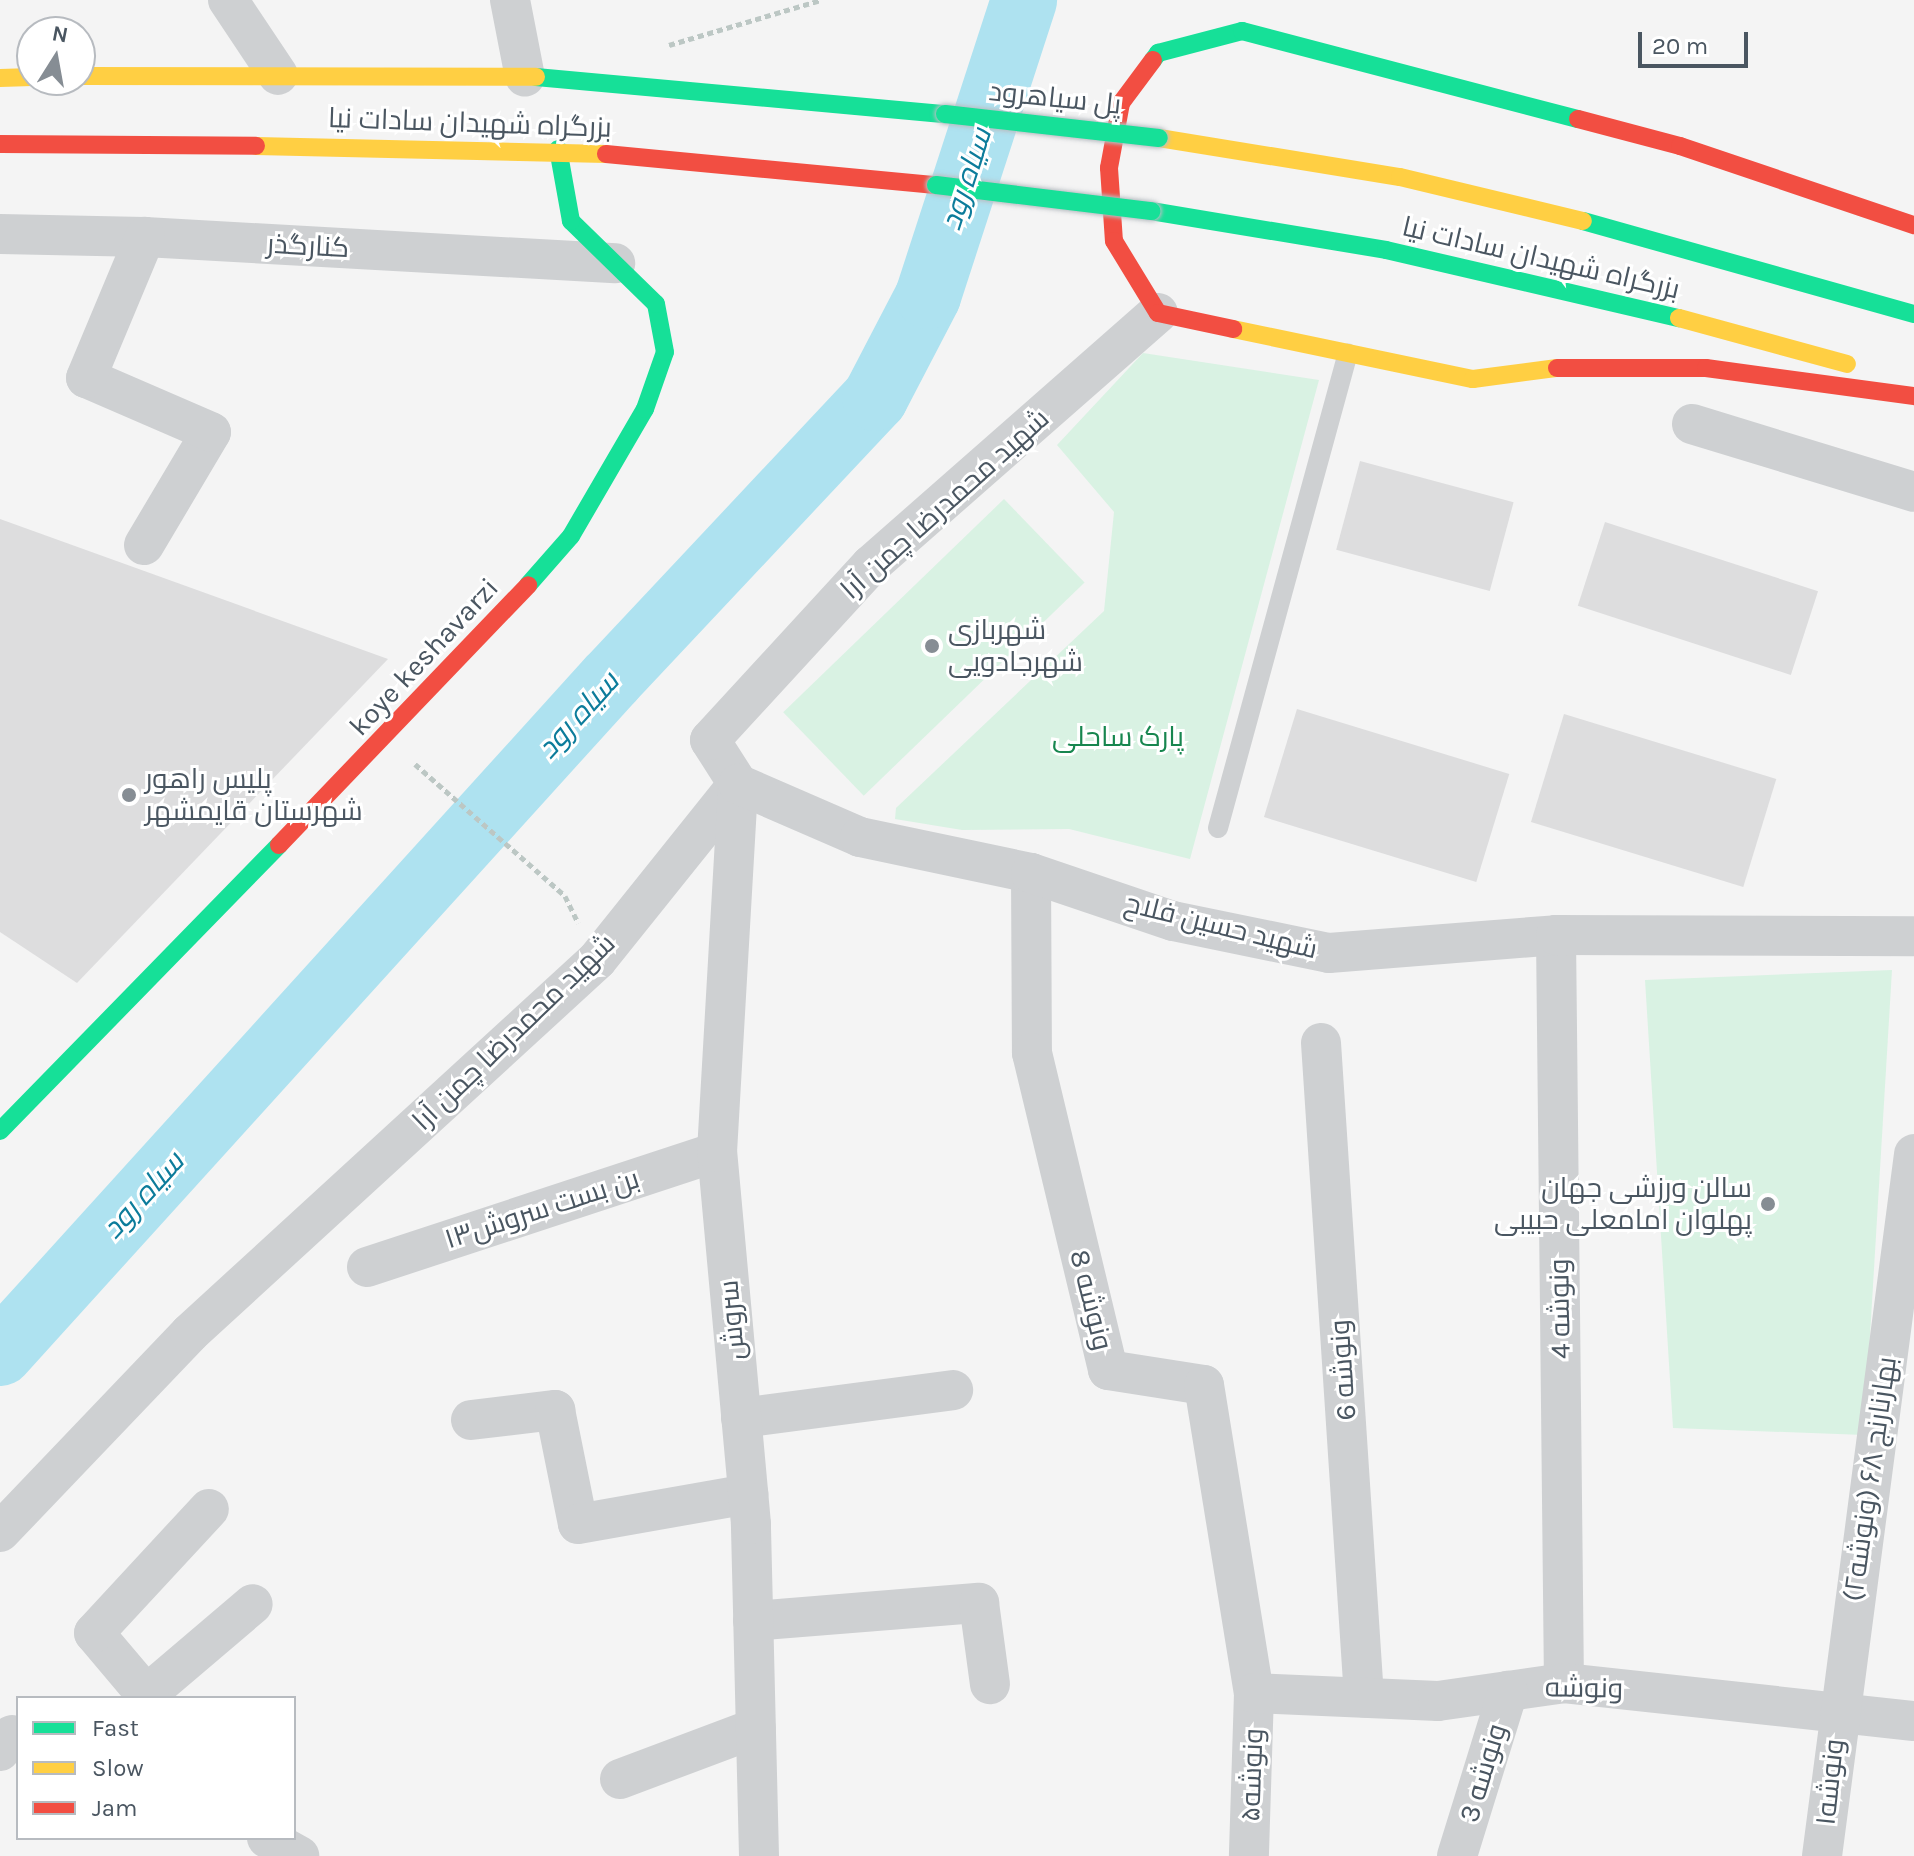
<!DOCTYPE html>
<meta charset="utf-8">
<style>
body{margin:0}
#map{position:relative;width:1914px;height:1856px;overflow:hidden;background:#f4f4f4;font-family:Karla,Cairo,sans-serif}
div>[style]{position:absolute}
.green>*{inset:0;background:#d9f2e3;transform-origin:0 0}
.river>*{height:66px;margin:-33px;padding:0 33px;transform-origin:33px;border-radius:33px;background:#aee2f0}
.building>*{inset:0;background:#ddddde;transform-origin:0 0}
.path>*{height:5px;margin-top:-2.5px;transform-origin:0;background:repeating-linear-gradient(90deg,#bcc7c4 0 6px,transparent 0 10px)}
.lane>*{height:20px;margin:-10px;padding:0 10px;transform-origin:10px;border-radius:10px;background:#ced0d2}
.street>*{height:40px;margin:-20px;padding:0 20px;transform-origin:20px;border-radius:20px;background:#ced0d2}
.fast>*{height:18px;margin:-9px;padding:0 9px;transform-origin:9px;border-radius:9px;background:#16e098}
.slow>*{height:18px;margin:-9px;padding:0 9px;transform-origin:9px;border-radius:9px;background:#ffcf43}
.jam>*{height:18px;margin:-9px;padding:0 9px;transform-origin:9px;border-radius:9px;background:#f24e42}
.bridges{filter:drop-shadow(0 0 2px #b9bec3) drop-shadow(0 0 2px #b9bec3)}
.fast-bridge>*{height:18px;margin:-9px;padding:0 9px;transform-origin:9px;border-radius:9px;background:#16e098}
.dots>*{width:22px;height:22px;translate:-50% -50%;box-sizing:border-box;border:4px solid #fff;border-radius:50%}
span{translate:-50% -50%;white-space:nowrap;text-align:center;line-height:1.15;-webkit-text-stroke:6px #fff;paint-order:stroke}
.street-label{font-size:28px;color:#4a5661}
.poi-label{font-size:28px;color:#4a5661}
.left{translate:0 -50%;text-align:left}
.right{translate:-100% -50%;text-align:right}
.park-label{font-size:28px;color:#17864f}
.water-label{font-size:30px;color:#0c7c9b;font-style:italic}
.legend{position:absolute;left:16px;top:1696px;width:280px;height:144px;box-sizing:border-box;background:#fff;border:2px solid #b7bbc0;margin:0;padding:10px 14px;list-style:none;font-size:24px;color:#4a5661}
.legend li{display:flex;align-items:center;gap:16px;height:40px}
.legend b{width:40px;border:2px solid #b7bbc0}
.north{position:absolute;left:16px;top:16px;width:80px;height:80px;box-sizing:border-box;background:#fff;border:2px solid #b7bbc0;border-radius:50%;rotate:11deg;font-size:22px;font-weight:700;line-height:32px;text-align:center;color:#4a5661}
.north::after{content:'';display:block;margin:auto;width:28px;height:36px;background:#868d94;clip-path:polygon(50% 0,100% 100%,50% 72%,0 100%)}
.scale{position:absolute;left:1638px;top:32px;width:110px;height:36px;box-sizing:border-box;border:4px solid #4a5661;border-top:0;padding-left:10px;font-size:24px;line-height:28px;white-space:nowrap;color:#4a5661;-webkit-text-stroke:6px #fff;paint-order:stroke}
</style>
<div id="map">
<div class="green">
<div style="clip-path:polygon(1143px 353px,1319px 380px,1190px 859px,1069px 829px,962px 830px,895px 819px,896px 808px,1104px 611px,1114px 512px,1057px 445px)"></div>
<div style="left:1004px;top:499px;width:116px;height:307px;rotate:46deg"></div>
<div style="clip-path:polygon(1892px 970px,1864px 1435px,1673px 1428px,1645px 980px)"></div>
</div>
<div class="river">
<div style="left:0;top:1353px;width:910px;rotate:-47.81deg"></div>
<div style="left:611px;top:679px;width:386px;rotate:-46.8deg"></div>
<div style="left:875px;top:398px;width:115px;rotate:-62.5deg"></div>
<div style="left:928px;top:296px;width:311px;rotate:-72deg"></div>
</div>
<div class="building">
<div style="left:1360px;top:461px;width:159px;height:92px;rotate:15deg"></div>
<div style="clip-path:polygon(0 519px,388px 659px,77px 983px,0 932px)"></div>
<div style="left:1605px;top:522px;width:224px;height:88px;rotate:18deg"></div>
<div style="left:1297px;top:709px;width:222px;height:113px;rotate:17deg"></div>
<div style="left:1564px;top:714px;width:222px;height:113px;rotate:17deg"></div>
</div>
<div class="path">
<div style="left:669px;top:45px;width:159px;rotate:-16.5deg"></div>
<div style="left:415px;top:764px;width:200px;rotate:41.3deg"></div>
<div style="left:565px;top:896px;width:30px;rotate:64deg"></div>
</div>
<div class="lane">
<div style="left:1218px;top:828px;width:492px;rotate:-74.7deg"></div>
</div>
<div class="street">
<div style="left:228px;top:0;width:90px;rotate:56.3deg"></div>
<div style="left:510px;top:0;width:78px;rotate:79deg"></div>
<div style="left:0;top:234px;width:145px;rotate:1.2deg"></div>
<div style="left:145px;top:237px;width:471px;rotate:3.2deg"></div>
<div style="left:1692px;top:424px;width:232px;rotate:17deg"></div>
<div style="left:144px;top:545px;width:131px;rotate:-59.3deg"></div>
<div style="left:211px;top:432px;width:136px;rotate:-156.6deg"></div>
<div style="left:86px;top:378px;width:153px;rotate:-67.3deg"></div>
<div style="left:1031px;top:873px;width:180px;rotate:89.7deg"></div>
<div style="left:1032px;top:1053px;width:326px;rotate:76.5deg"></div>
<div style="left:1108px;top:1370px;width:97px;rotate:8.9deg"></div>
<div style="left:1204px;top:1385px;width:312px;rotate:80.8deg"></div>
<div style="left:1254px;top:1693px;width:163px;rotate:91.8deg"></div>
<div style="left:1556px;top:935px;width:748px;rotate:89.39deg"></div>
<div style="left:1321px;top:1043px;width:656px;rotate:86.24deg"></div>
<div style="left:367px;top:1267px;width:368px;rotate:-18.2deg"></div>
<div style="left:741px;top:1418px;width:214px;rotate:-7.5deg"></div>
<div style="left:471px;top:1420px;width:85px;rotate:-6.8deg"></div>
<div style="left:555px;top:1410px;width:116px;rotate:78.6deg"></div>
<div style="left:578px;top:1524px;width:173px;rotate:-10deg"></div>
<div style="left:0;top:1532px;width:275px;rotate:-46.3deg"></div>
<div style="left:190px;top:1333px;width:552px;rotate:-42.5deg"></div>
<div style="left:597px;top:960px;width:226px;rotate:-51.3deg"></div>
<div style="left:738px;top:784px;width:52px;rotate:-122.5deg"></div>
<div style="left:710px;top:740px;width:238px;rotate:-47.4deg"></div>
<div style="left:871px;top:565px;width:382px;rotate:-41.3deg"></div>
<div style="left:753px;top:1621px;width:227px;rotate:-4.6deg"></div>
<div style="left:979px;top:1603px;width:82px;rotate:82.3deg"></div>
<div style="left:1254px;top:1693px;width:184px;rotate:2.5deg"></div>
<div style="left:1438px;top:1701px;width:127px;rotate:-8.1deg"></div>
<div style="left:1564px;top:1683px;width:352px;rotate:6.2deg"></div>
<div style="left:146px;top:1695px;width:140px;rotate:-40.4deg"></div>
<div style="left:149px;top:1698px;width:85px;rotate:-130.2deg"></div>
<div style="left:94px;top:1633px;width:169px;rotate:-47.2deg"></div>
<div style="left:0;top:1751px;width:20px;rotate:-53deg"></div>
<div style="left:620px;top:1779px;width:145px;rotate:-20.6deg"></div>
<div style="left:267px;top:1838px;width:37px;rotate:29deg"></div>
<div style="left:759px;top:1856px;width:332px;rotate:-91.4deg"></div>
<div style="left:751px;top:1524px;width:374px;rotate:-95.2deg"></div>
<div style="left:717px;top:1152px;width:369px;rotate:-86.7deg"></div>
<div style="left:738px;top:784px;width:133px;rotate:23.5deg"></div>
<div style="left:860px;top:837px;width:175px;rotate:11.9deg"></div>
<div style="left:1031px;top:873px;width:150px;rotate:18.7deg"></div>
<div style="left:1173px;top:921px;width:159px;rotate:11.6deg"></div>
<div style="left:1329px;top:953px;width:228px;rotate:-4.5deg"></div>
<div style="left:1556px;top:935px;width:358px;rotate:0.2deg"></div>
<div style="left:1457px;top:1856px;width:173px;rotate:-72.8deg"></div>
<div style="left:1822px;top:1856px;width:708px;rotate:-82.53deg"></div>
</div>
<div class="fast">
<div style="left:1153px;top:60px;width:9px;rotate:-54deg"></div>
<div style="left:1158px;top:53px;width:87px;rotate:-14.7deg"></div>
<div style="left:1242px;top:31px;width:347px;rotate:14.7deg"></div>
<div style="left:536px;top:77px;width:411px;rotate:5.2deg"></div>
<div style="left:1151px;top:211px;width:238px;rotate:9.4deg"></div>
<div style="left:1386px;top:250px;width:301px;rotate:13.1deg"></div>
<div style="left:1583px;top:221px;width:344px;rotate:15.7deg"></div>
<div style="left:528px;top:585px;width:65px;rotate:-48.7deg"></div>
<div style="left:571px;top:536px;width:147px;rotate:-59.8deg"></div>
<div style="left:645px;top:409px;width:60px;rotate:-70.7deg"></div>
<div style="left:665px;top:352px;width:49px;rotate:-100.6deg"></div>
<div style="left:656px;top:304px;width:119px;rotate:-135.7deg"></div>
<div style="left:571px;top:221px;width:73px;rotate:-100.2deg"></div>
<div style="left:0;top:1131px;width:400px;rotate:-45.7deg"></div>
</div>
<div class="slow">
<div style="left:80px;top:76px;width:456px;rotate:0.1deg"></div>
<div style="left:0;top:78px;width:32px;rotate:-2deg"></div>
<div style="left:1159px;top:138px;width:244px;rotate:9.2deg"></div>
<div style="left:1400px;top:177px;width:188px;rotate:13.5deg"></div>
<div style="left:256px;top:146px;width:350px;rotate:1.3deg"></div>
<div style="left:1679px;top:318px;width:174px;rotate:15.3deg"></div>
<div style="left:1233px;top:329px;width:245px;rotate:11.8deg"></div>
<div style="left:1473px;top:379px;width:85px;rotate:-7.5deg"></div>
</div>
<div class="jam">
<div style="left:1153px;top:60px;width:54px;rotate:126.7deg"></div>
<div style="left:1121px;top:103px;width:66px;rotate:100.5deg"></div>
<div style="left:1109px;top:168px;width:73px;rotate:86.1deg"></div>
<div style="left:1114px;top:241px;width:84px;rotate:58.6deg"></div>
<div style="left:1158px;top:313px;width:77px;rotate:12deg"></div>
<div style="left:1578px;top:119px;width:106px;rotate:14.8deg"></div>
<div style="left:1680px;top:146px;width:247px;rotate:18.7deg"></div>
<div style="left:0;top:144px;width:256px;rotate:0.4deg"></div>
<div style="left:606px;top:154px;width:331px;rotate:5.4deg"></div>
<div style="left:1557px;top:368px;width:149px"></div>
<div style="left:1706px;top:368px;width:210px;rotate:7.7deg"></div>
<div style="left:279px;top:845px;width:360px;rotate:-46.2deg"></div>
</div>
<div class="bridges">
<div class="fast-bridge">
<div style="left:945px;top:114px;width:215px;rotate:6.4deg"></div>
<div style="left:936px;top:185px;width:217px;rotate:6.9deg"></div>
</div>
</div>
<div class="dots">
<div style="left:932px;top:646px;background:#868d94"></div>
<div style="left:129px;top:795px;background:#868d94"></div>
<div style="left:1768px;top:1204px;background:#868d94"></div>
</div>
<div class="street-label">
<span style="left:1055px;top:98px;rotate:6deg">پل سیاهرود</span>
<span style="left:470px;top:123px;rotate:2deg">بزرگراه شهیدان سادات نیا</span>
<span style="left:308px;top:246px;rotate:3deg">کنارگذر</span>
<span style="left:1541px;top:258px;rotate:13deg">بزرگراه شهیدان سادات نیا</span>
<span style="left:945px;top:504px;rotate:-42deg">شهید محمدرضا چمن آرا</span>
<span style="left:424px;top:657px;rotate:-47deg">koye keshavarzi</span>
<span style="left:1221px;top:926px;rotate:14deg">شهید حسین فلاح</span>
<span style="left:514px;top:1032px;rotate:-44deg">شهید محمدرضا چمن آرا</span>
<span style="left:542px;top:1209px;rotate:-18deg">بن بست سروش۱۳</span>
<span style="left:1091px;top:1300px;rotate:76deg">ونوشه 8</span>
<span style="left:1560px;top:1309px;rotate:-91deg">ونوشه 4</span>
<span style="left:732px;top:1320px;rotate:-95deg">سروش</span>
<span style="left:1343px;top:1370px;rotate:-94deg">ونوشه 6</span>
<span style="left:1870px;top:1479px;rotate:-82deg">بهارنارنج ۶۸ (ونوشه۲)</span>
<span style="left:1584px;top:1688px;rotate:1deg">ونوشه</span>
<span style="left:1483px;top:1773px;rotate:-73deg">ونوشه 3</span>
<span style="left:1252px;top:1775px;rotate:-88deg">ونوشه۵</span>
<span style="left:1830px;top:1782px;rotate:-84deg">ونوشه۱</span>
</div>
<div class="poi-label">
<span class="left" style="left:948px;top:646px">شهربازی<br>شهرجادویی</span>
<span class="left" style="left:145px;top:795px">پلیس راهور<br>شهرستان قایمشهر</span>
<span class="right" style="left:1752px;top:1204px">سالن ورزشی جهان<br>پهلوان امامعلی حبیبی</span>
</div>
<div class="park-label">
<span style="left:1118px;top:737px">پارک ساحلی</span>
</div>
<div class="water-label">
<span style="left:966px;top:179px;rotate:-72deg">سیاه رود</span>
<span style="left:578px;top:715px;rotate:-48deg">سیاه رود</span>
<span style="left:143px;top:1195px;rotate:-48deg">سیاه رود</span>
</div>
<ul class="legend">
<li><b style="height:10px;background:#16e098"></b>Fast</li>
<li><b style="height:10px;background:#ffcf43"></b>Slow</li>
<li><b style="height:10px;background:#f24e42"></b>Jam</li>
</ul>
<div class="north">N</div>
<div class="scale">20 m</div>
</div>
